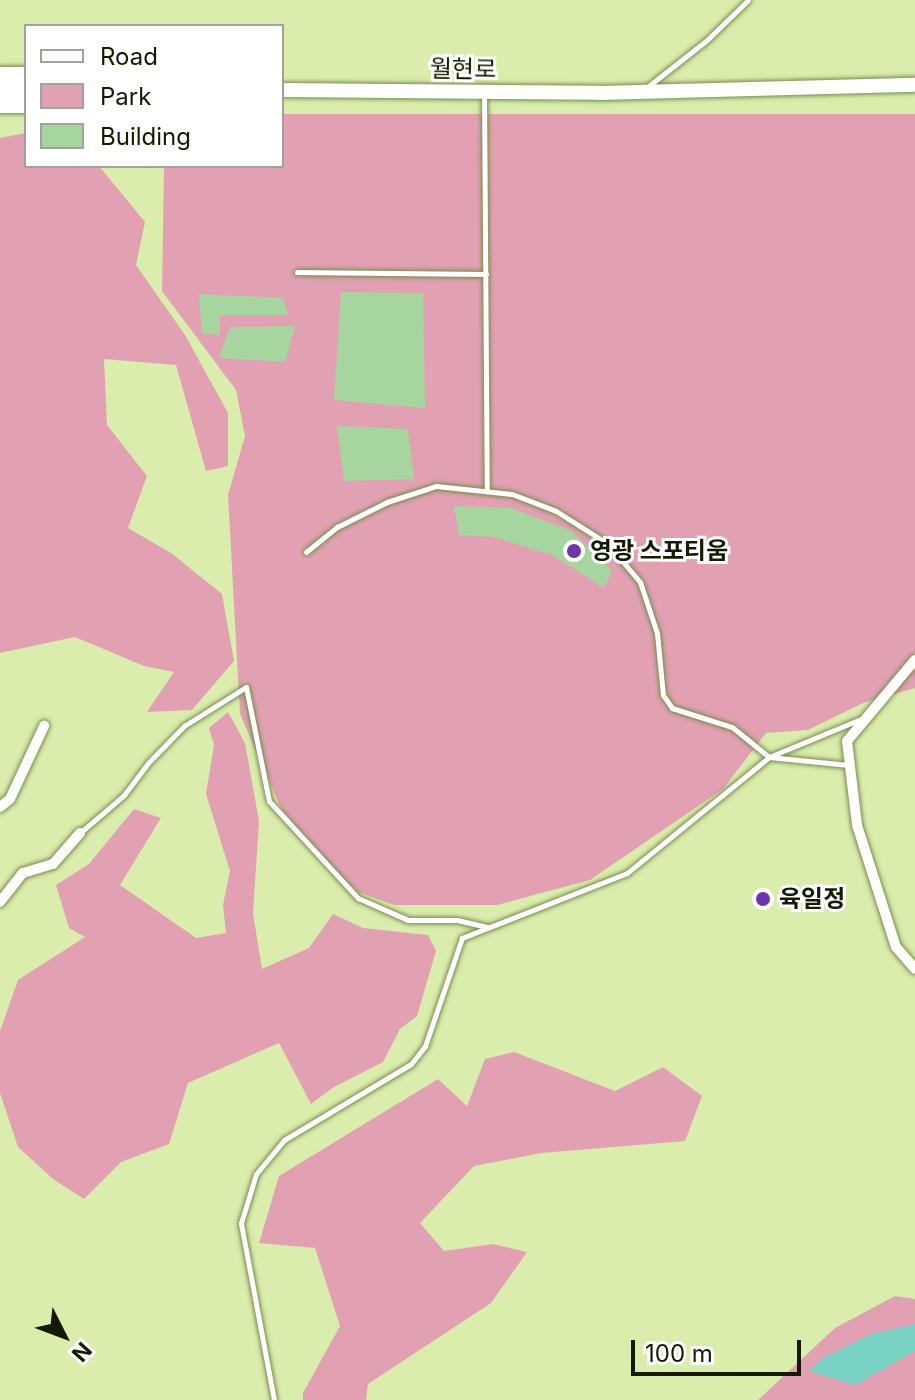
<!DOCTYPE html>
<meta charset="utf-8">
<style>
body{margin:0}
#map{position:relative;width:915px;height:1400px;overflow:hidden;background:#daedac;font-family:Inter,"Noto Sans KR",sans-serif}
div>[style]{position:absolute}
.green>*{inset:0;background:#e2a1b3}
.water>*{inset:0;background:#79d2c3}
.building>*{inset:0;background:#a7d5a0}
.roads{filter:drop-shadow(0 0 2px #7b8c4f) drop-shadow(0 0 2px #7b8c4f)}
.lane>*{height:5px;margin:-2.5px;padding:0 2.5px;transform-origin:2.5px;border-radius:2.5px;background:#fff}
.street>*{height:10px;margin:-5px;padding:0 5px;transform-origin:5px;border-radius:5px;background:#fff}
.secondary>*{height:14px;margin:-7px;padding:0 7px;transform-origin:7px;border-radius:7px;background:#fff}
.primary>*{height:16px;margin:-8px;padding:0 8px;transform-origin:8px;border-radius:8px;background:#fff}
.dots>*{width:22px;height:22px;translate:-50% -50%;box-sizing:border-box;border:4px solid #fff;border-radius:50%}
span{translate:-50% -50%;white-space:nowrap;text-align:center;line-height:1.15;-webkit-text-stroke:6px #fff;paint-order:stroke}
.street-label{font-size:24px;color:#141a03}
.poi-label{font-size:24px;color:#141a03;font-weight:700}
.left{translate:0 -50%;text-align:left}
.legend{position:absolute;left:24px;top:24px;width:260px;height:144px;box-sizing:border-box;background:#fff;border:2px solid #a1a39a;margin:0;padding:10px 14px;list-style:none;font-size:24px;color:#141a03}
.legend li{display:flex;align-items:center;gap:16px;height:40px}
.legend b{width:40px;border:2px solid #a1a39a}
.north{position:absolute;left:24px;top:1296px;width:80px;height:80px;-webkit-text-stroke:6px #fff;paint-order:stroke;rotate:132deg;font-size:22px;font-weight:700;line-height:32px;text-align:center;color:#141a03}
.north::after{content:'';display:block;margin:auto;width:28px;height:36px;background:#141a03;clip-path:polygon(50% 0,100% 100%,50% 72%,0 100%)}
.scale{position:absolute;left:631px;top:1340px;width:170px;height:36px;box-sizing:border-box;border:4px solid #141a03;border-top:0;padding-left:10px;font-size:24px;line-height:28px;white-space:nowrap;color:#141a03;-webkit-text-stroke:6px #fff;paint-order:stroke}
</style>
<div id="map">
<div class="green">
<div style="clip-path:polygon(282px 114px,915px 114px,915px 688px,863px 703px,808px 730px,766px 733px,723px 789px,590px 880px,497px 905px,394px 905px,358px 892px,314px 850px,280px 806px,240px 714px,228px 495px,245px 436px,236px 390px,162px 291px,164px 166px,282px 166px)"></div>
<div style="clip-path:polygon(26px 133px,26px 166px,99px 166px,145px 222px,136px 265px,185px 335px,228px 413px,228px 466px,206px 471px,176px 365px,104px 359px,107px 425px,147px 476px,128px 528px,171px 553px,222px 594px,234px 661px,192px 710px,147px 712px,174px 672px,144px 666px,75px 637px,0 653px,0 138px)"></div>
<div style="clip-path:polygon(228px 712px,245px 743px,259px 821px,253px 913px,262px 969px,309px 948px,333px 914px,363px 928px,428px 935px,436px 951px,417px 1016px,400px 1029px,383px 1062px,334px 1087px,311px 1104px,279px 1043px,188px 1083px,169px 1144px,121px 1162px,84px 1199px,53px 1179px,18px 1147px,0 1093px,0 1031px,18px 980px,85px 937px,69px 928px,56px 885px,89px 864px,134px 809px,161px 818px,120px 885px,196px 938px,226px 933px,223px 905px,230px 871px,206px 794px,214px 745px,209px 728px)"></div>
<div style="clip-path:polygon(514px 1052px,615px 1091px,663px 1067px,702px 1096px,685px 1141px,541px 1153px,474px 1166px,420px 1223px,444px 1251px,493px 1244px,527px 1252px,491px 1303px,368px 1384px,366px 1400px,303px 1400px,303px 1393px,340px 1326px,315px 1248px,259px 1243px,279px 1176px,438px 1079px,467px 1106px,485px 1059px)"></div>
<div style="clip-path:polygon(895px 1296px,915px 1299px,915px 1400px,758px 1400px,835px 1328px)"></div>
</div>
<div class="water">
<div style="clip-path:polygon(915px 1324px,915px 1351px,855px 1385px,809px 1371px,823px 1358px,871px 1334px)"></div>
</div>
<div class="building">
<div style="clip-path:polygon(341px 292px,423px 293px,425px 408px,334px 400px)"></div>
<div style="clip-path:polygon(199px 294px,283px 298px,288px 315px,220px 315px,220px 335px,202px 333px)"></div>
<div style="clip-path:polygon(295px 326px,285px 362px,219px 358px,230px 327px)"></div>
<div style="clip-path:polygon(337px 426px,408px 429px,414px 479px,344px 481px)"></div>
<div style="clip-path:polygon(454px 506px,511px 508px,571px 531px,612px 571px,604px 588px,552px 555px,494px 537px,459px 535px)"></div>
</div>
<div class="roads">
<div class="lane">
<div style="left:646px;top:88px;width:78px;rotate:-38.2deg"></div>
<div style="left:707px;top:40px;width:57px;rotate:-44.3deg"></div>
<div style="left:484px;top:93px;width:396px;rotate:89.6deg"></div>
<div style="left:297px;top:272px;width:189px;rotate:0.6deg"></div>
<div style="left:306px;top:552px;width:40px;rotate:-39deg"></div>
<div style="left:337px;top:527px;width:56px;rotate:-26.6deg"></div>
<div style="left:387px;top:502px;width:52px;rotate:-18.1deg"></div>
<div style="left:436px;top:486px;width:76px;rotate:6deg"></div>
<div style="left:512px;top:494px;width:47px;rotate:21.1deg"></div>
<div style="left:556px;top:511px;width:62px;rotate:32.4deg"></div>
<div style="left:608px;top:544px;width:50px;rotate:49.9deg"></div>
<div style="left:640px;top:582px;width:54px;rotate:71.6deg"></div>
<div style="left:657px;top:633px;width:62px;rotate:84.5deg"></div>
<div style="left:663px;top:695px;width:16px;rotate:55deg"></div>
<div style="left:672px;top:708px;width:63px;rotate:17.6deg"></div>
<div style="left:732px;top:727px;width:48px;rotate:39deg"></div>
<div style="left:769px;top:757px;width:80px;rotate:5.7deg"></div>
<div style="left:81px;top:832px;width:57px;rotate:-40.7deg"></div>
<div style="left:124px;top:795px;width:40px;rotate:-53deg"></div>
<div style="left:148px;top:763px;width:52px;rotate:-45.8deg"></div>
<div style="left:184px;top:726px;width:73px;rotate:-32.2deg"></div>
<div style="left:246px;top:687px;width:116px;rotate:78.6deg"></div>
<div style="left:269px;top:801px;width:132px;rotate:47.5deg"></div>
<div style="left:358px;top:898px;width:55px;rotate:23.7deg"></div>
<div style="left:408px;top:920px;width:49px"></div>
<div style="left:457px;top:920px;width:32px;rotate:13deg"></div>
<div style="left:274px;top:1400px;width:180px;rotate:-100.6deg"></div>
<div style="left:241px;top:1223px;width:51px;rotate:-73deg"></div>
<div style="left:256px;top:1174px;width:44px;rotate:-50.5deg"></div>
<div style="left:284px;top:1140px;width:148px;rotate:-30.9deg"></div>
<div style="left:411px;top:1064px;width:23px;rotate:-52deg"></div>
<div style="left:425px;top:1046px;width:114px;rotate:-71.1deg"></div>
<div style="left:462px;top:938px;width:177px;rotate:-21.5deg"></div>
<div style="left:627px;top:873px;width:183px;rotate:-39.2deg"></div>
<div style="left:769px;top:757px;width:102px;rotate:-22.5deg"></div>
</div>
<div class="street">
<div style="left:915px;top:660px;width:106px;rotate:130deg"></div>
<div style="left:847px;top:741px;width:85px;rotate:83.2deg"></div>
<div style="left:857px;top:825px;width:128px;rotate:72.3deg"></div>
<div style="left:896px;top:947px;width:29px;rotate:49deg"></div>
<div style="left:0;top:807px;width:13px;rotate:-39deg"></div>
<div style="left:10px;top:799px;width:81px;rotate:-65deg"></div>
<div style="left:0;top:902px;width:37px;rotate:-52deg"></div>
<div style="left:23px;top:873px;width:31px;rotate:-17deg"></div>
<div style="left:53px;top:864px;width:41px;rotate:-48.9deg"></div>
</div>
<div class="secondary">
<div style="left:0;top:84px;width:26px;rotate:4deg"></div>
<div style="left:282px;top:90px;width:317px;rotate:0.5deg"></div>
<div style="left:599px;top:93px;width:316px;rotate:-1.5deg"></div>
<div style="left:0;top:94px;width:26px;rotate:7deg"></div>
</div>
<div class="primary">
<div style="left:0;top:75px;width:26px"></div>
<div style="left:0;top:105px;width:26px"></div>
</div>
</div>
<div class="dots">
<div style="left:574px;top:551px;background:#6d34ab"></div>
<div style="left:763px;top:899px;background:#6d34ab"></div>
</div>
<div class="street-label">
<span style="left:463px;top:69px;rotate:1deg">월현로</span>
</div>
<div class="poi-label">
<span class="left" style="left:590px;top:551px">영광 스포티움</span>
<span class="left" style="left:779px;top:899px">육일정</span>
</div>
<ul class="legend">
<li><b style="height:10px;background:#fff"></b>Road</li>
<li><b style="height:22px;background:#e2a1b3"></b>Park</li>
<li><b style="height:22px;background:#a7d5a0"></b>Building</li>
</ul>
<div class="north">N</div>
<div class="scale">100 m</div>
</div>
